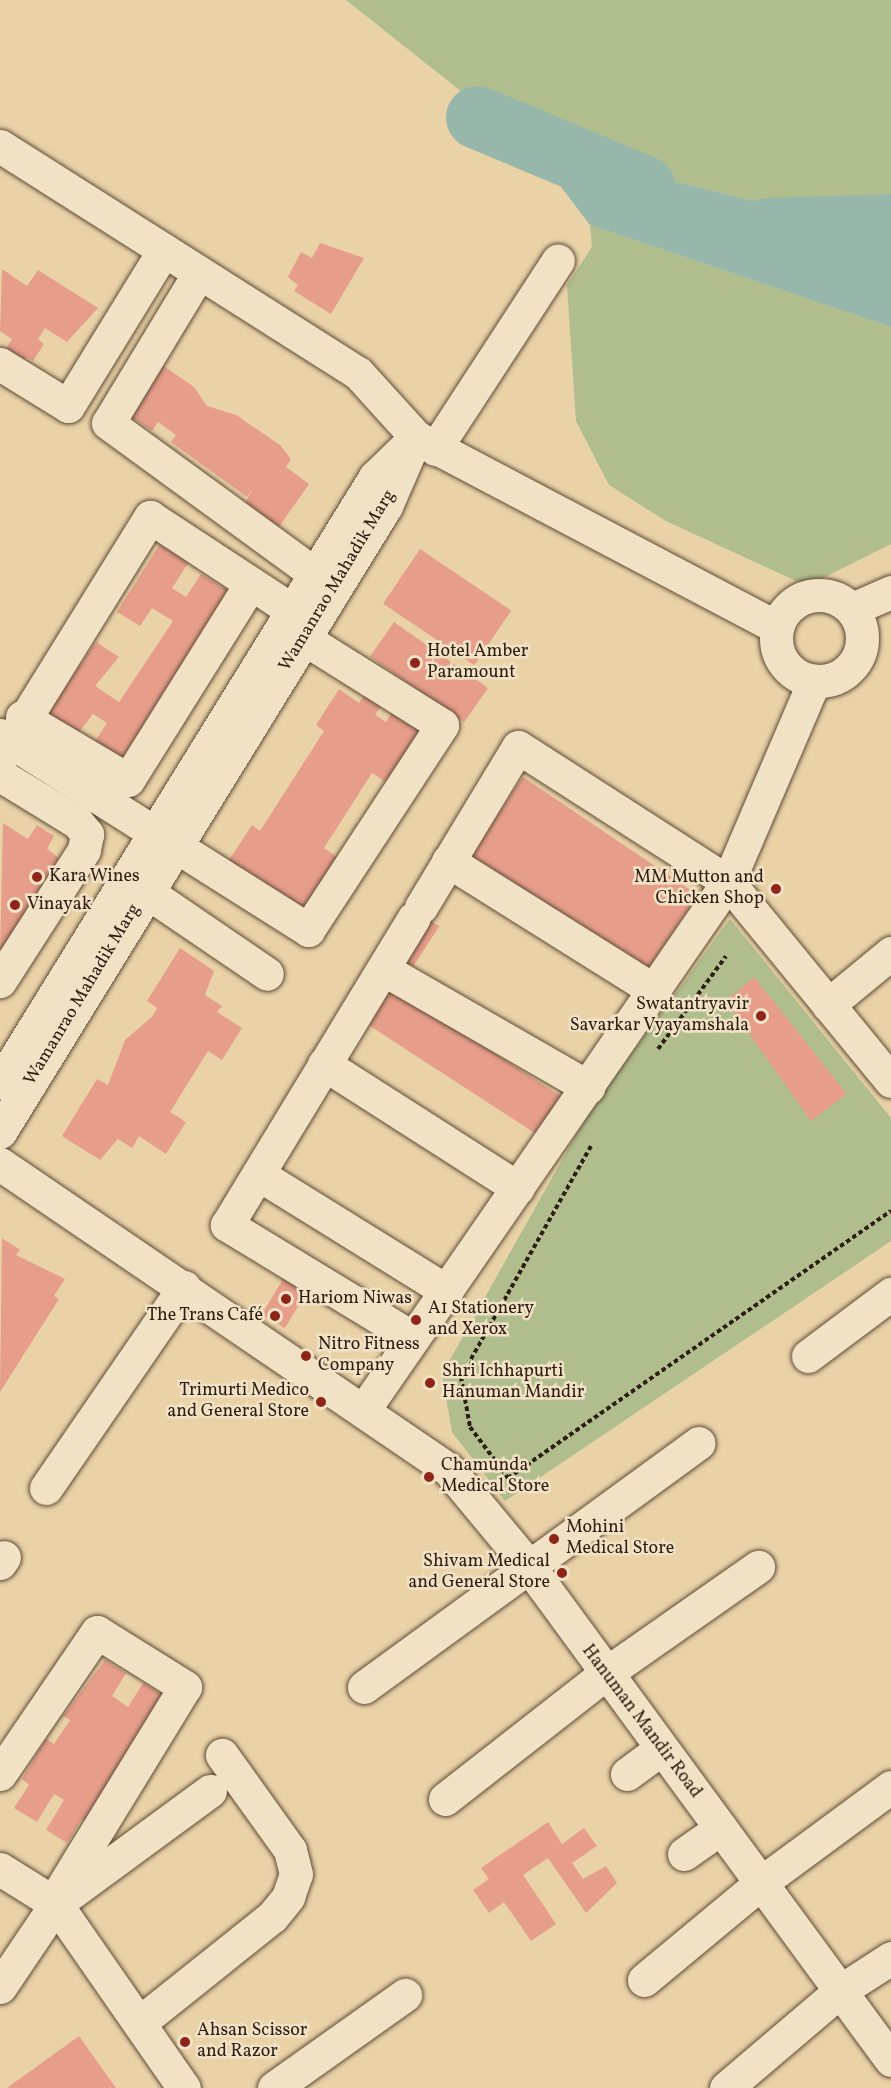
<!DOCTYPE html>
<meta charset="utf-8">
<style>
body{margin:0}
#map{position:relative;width:891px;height:2088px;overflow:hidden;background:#e9d2a6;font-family:Vollkorn,serif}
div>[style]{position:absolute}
.green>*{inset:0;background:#b0bd8c}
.water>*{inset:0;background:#97b7aa}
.river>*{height:63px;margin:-31.5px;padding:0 31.5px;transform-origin:31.5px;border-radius:31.5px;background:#97b7aa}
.building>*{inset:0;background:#e69e8a;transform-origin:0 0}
.path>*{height:4px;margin-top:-2px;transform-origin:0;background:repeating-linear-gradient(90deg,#301e14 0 4.5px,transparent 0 7.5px)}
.roads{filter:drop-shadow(0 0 2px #5e4b38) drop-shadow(0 0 2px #5e4b38)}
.minor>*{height:33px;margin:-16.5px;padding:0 16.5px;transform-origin:16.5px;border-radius:16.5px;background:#f1e2c5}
.minor>.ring{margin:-16.5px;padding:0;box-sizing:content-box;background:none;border:33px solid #f1e2c5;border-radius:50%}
.dots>*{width:16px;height:16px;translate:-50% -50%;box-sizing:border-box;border:3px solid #f1e2c5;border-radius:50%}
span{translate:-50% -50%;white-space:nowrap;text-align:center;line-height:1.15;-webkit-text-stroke:5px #f1e2c5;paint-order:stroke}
.street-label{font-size:18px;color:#301e14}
.poi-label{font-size:18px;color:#301e14}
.left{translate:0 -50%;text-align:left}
.right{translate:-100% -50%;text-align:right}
</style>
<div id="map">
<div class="green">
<div style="clip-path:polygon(346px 0,891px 0,891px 223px,862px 228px,529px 145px)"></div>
<div style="clip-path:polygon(590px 225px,891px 327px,891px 544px,807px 586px,666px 521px,609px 485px,576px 421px,567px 285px,592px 247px)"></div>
<div style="clip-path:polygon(730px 919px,891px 1118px,891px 1241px,505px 1501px,452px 1432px,442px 1374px,589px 1112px)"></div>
</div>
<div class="water">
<div style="clip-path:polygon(529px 145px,862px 228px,891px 223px,891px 327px,590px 225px)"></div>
</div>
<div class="river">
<div style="left:477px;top:117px;width:181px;rotate:22.7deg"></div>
<div style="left:768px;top:229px;width:123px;rotate:-1.9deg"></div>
</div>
<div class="building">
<div style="clip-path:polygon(320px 243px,364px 258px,331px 314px,294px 291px,298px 285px,288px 277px,301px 252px,312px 258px)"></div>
<div style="clip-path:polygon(2px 269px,27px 286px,38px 270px,98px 308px,67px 342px,45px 328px,38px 339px,44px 344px,33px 361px,26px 357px,22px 364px,4px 352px,12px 339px,0 331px)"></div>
<div style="clip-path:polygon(161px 364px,194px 387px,207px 406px,236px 415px,280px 445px,291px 459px,286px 467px,309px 484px,274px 534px,242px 511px,252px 489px,247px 497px,171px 442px,176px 435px,158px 422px,152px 431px,126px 413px)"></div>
<div style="clip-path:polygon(160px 544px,189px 562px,172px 588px,186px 597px,201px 574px,232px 593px,123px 764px,92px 746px,107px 723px,93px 714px,76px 736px,44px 718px,96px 642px,119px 657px,95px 686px,119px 702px,173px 621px,152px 608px,140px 626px,117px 612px)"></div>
<div style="left:420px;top:549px;width:110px;height:66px;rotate:34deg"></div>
<div style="left:394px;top:622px;width:115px;height:42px;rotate:35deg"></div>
<div style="clip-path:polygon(339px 689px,359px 703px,364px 695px,381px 706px,375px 715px,386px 722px,397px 704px,431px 726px,393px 787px,372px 773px,324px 848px,340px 859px,305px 914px,227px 863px,252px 825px,260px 831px,324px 731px,316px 725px)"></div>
<div style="left:523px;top:777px;width:211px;height:104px;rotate:34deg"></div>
<div style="clip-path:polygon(3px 823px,28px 839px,37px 825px,54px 836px,47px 849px,59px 858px,0 952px)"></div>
<div style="left:425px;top:917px;width:17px;height:48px;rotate:33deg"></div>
<div style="clip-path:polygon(180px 948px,214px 971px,205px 995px,222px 1006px,217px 1012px,242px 1028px,222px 1060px,208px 1051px,170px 1112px,186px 1122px,166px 1154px,139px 1136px,132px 1148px,118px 1139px,100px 1160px,62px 1136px,97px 1079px,108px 1085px,125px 1040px,153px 1016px,157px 1008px,147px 1001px)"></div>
<div style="clip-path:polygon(754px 977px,847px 1094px,811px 1121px,726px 1001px)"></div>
<div style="left:388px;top:984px;width:211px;height:45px;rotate:33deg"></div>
<div style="clip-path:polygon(2px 1238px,20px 1250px,16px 1255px,65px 1279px,54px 1296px,59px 1299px,0 1392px)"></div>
<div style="left:289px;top:1269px;width:27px;height:53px;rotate:31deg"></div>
<div style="clip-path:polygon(105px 1660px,126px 1673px,112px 1696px,128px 1707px,143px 1683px,168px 1698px,91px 1826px,82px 1819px,67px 1843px,46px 1830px,64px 1800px,54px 1794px,37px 1822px,14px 1808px,29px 1785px,22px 1779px,46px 1739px,54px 1744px,70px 1720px,63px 1716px)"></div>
<div style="clip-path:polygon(548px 1822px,562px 1844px,584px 1828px,597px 1846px,572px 1863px,583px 1879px,606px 1866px,617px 1883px,586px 1913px,548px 1858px,523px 1875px,556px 1924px,531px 1941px,504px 1902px,489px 1913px,473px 1890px,489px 1879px,481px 1868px)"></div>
<div style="clip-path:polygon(79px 2036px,116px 2088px,7px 2088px)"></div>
</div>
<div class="path">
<div style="left:658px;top:1049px;width:115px;rotate:-53.8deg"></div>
<div style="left:591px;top:1146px;width:265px;rotate:119.4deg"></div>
<div style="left:461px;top:1377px;width:51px;rotate:79.8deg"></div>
<div style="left:470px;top:1427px;width:64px;rotate:53.3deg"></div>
<div style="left:508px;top:1478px;width:467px;rotate:-34.9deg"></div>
</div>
<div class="roads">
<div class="minor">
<div style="left:0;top:146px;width:424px;rotate:32.4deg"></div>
<div style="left:358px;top:373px;width:86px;rotate:47.8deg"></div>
<div style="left:416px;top:437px;width:408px;rotate:27.8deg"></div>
<div style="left:199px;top:273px;width:175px;rotate:121.2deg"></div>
<div style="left:108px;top:423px;width:255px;rotate:36.1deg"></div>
<div style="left:0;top:364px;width:80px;rotate:31.7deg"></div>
<div style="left:68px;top:406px;width:183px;rotate:-58.4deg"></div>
<div style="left:435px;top:449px;width:225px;rotate:-56.9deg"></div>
<div class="ring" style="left:776px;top:595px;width:53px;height:53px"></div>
<div style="left:852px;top:609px;width:43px;rotate:-23.6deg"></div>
<div style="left:22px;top:717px;width:123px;rotate:30.7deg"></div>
<div style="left:128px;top:780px;width:230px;rotate:-58deg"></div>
<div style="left:0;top:735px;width:365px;rotate:32.3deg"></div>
<div style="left:308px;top:930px;width:245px;rotate:-56.8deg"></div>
<div style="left:442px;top:725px;width:186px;rotate:-147.9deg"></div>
<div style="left:0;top:759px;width:285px;rotate:-58.2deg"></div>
<div style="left:150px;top:517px;width:171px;rotate:33.3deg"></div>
<div style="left:0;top:775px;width:90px;rotate:31.4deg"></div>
<div style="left:77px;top:822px;width:16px;rotate:50deg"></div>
<div style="left:87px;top:834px;width:16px;rotate:101deg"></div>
<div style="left:84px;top:850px;width:156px;rotate:122.7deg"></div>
<div style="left:448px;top:861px;width:243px;rotate:32.1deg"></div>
<div style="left:147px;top:892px;width:145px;rotate:34.3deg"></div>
<div style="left:421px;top:907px;width:187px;rotate:-58.8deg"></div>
<div style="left:518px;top:747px;width:250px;rotate:32.7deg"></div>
<div style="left:728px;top:882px;width:257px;rotate:50.7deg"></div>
<div style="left:383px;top:969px;width:237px;rotate:29.9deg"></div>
<div style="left:828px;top:1005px;width:82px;rotate:-39.5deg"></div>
<div style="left:324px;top:1064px;width:230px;rotate:32.6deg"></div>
<div style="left:0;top:1083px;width:713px;rotate:-58.25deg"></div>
<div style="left:375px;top:477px;width:45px;rotate:-44.1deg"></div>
<div style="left:0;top:1132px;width:735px;rotate:-58.34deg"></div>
<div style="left:386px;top:506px;width:75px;rotate:-66.5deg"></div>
<div style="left:0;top:1164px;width:542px;rotate:34.25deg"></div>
<div style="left:448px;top:1469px;width:124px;rotate:50.3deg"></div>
<div style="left:527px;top:1564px;width:615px;rotate:53.73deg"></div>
<div style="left:258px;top:1174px;width:222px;rotate:31.8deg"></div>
<div style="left:413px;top:1338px;width:218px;rotate:-148.7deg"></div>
<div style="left:227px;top:1225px;width:359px;rotate:-58.7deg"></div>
<div style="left:808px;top:1356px;width:104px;rotate:-36.8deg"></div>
<div style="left:363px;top:1411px;width:643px;rotate:-55.4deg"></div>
<div style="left:728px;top:882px;width:219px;rotate:-66.8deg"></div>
<div style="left:46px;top:1488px;width:244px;rotate:-55.5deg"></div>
<div style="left:0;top:1563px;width:7px;rotate:-56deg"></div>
<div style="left:364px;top:1687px;width:414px;rotate:-36.1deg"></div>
<div style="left:0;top:1774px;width:172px;rotate:-55.7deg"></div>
<div style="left:97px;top:1632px;width:104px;rotate:32deg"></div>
<div style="left:185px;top:1687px;width:252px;rotate:121.5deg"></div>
<div style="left:627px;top:1774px;width:42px;rotate:-36.3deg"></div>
<div style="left:445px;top:1799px;width:203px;rotate:-38deg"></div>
<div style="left:605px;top:1674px;width:187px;rotate:-35deg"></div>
<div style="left:684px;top:1854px;width:45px;rotate:-35.1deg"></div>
<div style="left:0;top:1869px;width:66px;rotate:32deg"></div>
<div style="left:56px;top:1904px;width:224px;rotate:55.2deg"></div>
<div style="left:644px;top:1980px;width:153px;rotate:-39.7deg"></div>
<div style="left:762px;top:1882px;width:160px;rotate:-36.4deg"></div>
<div style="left:0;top:1987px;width:100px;rotate:-56deg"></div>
<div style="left:56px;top:1904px;width:191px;rotate:-36.3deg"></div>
<div style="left:139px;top:2023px;width:170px;rotate:-38.6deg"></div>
<div style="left:272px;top:1917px;width:26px;rotate:-51deg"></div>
<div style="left:288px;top:1897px;width:24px;rotate:-71deg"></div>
<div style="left:296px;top:1874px;width:25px;rotate:-104deg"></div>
<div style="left:290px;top:1850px;width:117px;rotate:-125.6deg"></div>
<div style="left:274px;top:2088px;width:161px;rotate:-35.4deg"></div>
<div style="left:726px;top:2088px;width:150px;rotate:-40.4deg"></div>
<div style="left:840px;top:1991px;width:61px;rotate:-32.9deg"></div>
</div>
</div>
<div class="dots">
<div style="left:415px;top:663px;background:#8f2418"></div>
<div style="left:37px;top:877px;background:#8f2418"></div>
<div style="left:776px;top:889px;background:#8f2418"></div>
<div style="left:15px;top:905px;background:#8f2418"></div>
<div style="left:761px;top:1016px;background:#8f2418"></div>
<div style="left:286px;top:1299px;background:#8f2418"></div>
<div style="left:275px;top:1316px;background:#8f2418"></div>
<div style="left:416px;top:1320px;background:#8f2418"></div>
<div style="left:306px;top:1356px;background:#8f2418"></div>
<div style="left:430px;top:1383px;background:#8f2418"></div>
<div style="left:321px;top:1402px;background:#8f2418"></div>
<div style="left:429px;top:1477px;background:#8f2418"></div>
<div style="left:554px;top:1539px;background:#8f2418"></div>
<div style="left:562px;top:1573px;background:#8f2418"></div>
<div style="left:185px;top:2042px;background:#8f2418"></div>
</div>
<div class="street-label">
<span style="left:338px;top:581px;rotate:-59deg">Wamanrao Mahadik Marg</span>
<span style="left:83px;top:995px;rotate:-59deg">Wamanrao Mahadik Marg</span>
<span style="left:641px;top:1722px;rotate:53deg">Hanuman Mandir Road</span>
</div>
<div class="poi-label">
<span class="left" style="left:427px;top:663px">Hotel Amber<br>Paramount</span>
<span class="left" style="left:49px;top:877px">Kara Wines</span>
<span class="right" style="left:764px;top:889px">MM Mutton and<br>Chicken Shop</span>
<span class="left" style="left:27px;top:905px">Vinayak</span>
<span class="right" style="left:749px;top:1016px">Swatantryavir<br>Savarkar Vyayamshala</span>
<span class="left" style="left:298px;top:1299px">Hariom Niwas</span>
<span class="left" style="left:428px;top:1320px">A1 Stationery<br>and Xerox</span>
<span class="right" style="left:263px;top:1316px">The Trans Café</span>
<span class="left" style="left:318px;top:1356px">Nitro Fitness<br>Company</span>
<span class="left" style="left:442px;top:1383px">Shri Ichhapurti<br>Hanuman Mandir</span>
<span class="right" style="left:309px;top:1402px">Trimurti Medico<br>and General Store</span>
<span class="left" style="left:441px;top:1477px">Chamunda<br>Medical Store</span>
<span class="left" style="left:566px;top:1539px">Mohini<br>Medical Store</span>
<span class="right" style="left:550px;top:1573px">Shivam Medical<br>and General Store</span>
<span class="left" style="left:197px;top:2042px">Ahsan Scissor<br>and Razor</span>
</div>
</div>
